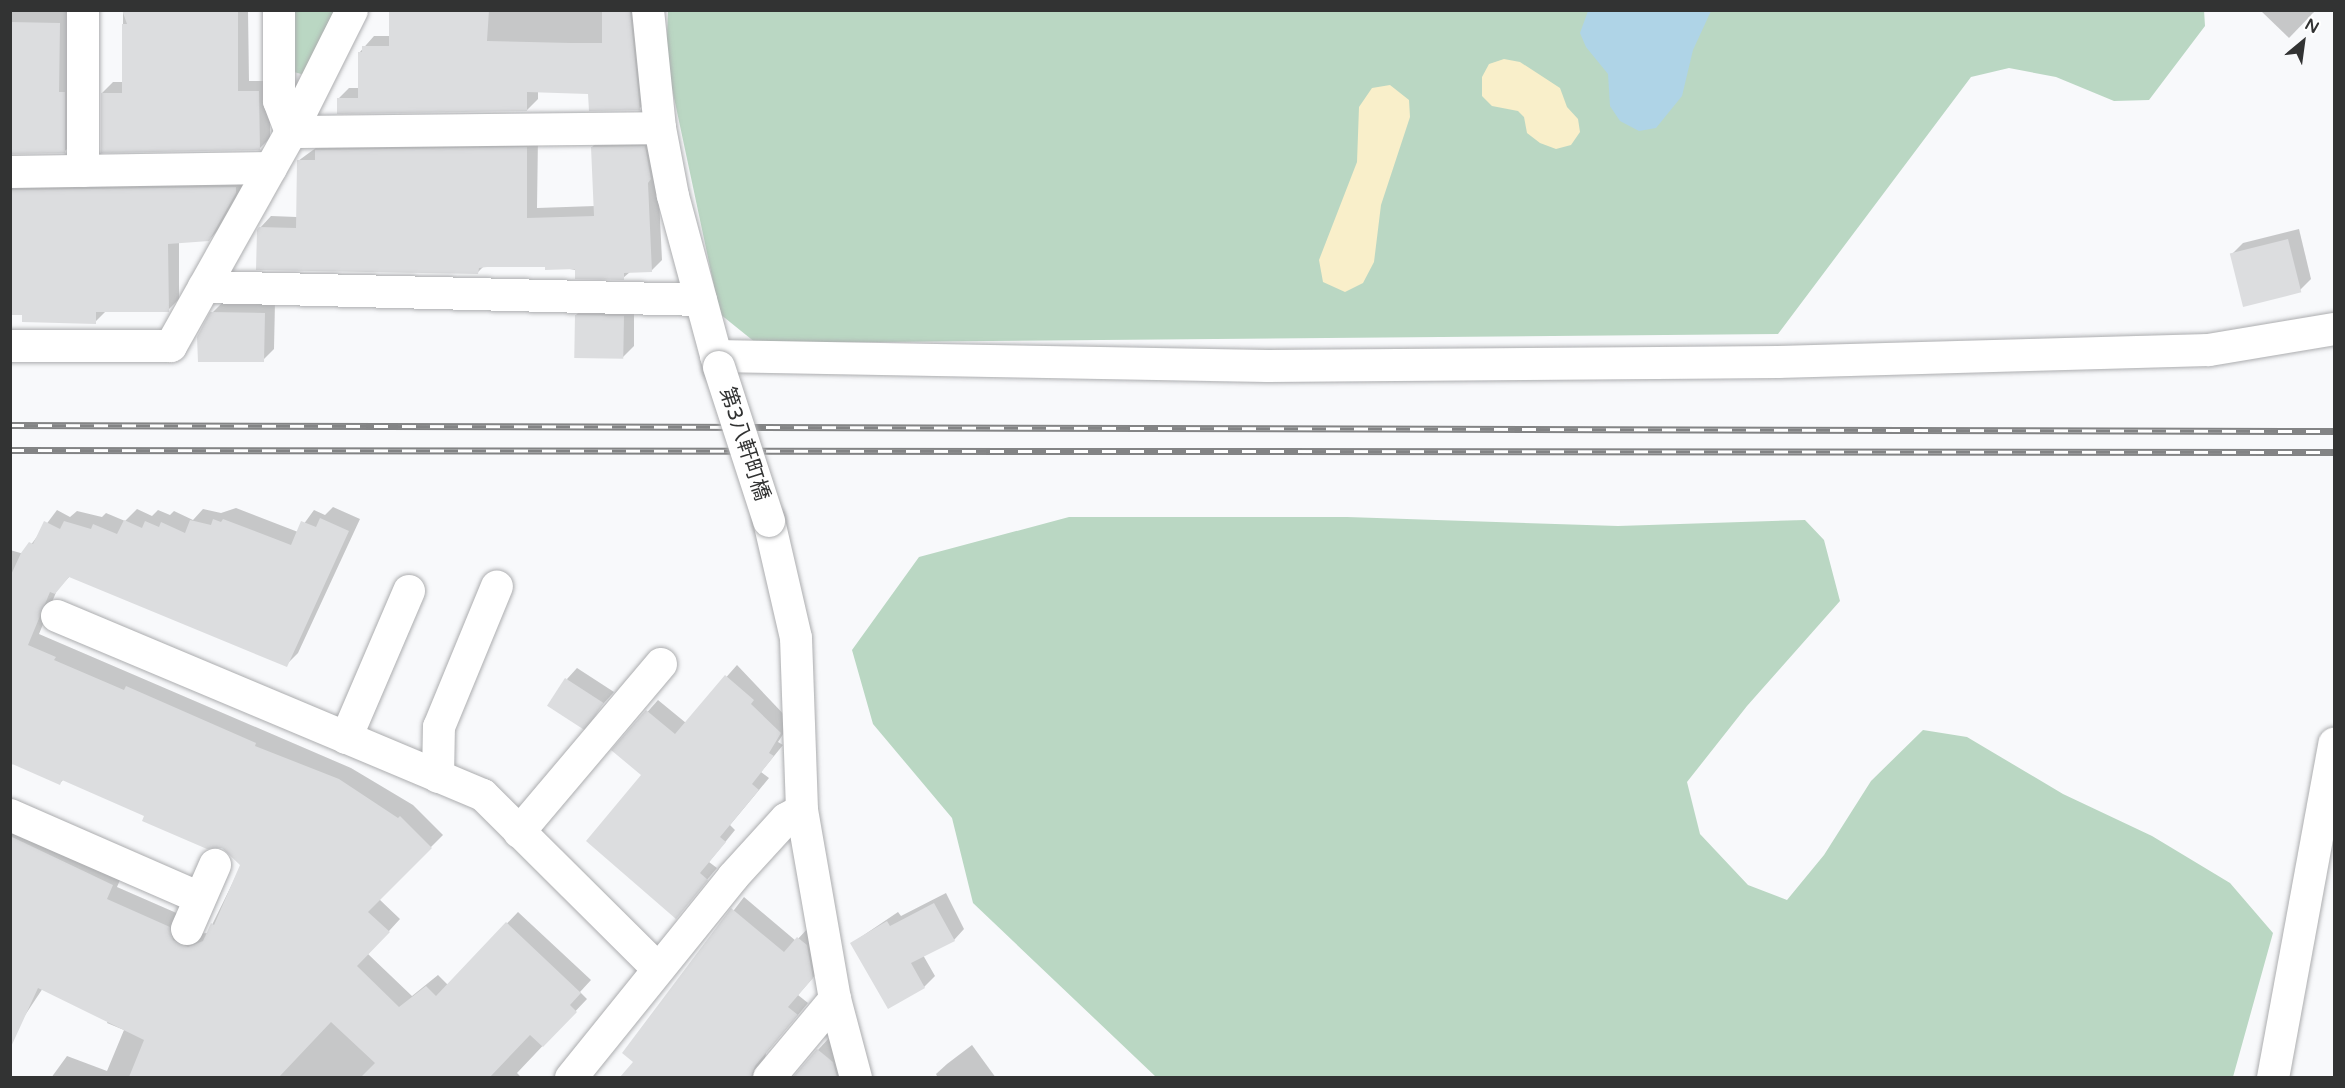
<!DOCTYPE html>
<meta charset="utf-8">
<style>
body{margin:0}
#map{position:relative;width:2345px;height:1088px;overflow:hidden;background:#f8f9fb;font-family:"Varela Round","Noto Sans JP",sans-serif}
div>[style]{position:absolute}
.green>*{inset:0;background:#bad7c3}
.sand>*{inset:0;background:#f9efca}
.water>*{inset:0;background:#afd4e7}
.shadow>*{inset:0;background:#0003}
.building>*{inset:0;background:#dcdddf;transform-origin:0 0}
.roads{filter:drop-shadow(0 0 2px #acadaf) drop-shadow(0 0 2px #acadaf)}
.street>*{height:32px;margin:-16px;padding:0 16px;transform-origin:16px;border-radius:16px;background:#fff}
.rail>*{height:7px;margin-top:-3.5px;transform-origin:0;background:repeating-linear-gradient(90deg,#fff 0 14px,#838485 0 28px);box-sizing:border-box;border-block:2px solid #838485}
.bridges{filter:drop-shadow(0 0 2px #acadaf) drop-shadow(0 0 2px #acadaf)}
.street-bridge>*{height:32px;margin:-16px;padding:0 16px;transform-origin:16px;border-radius:16px;background:#fff}
span{translate:-50% -50%;white-space:nowrap;text-align:center;line-height:1.15;-webkit-text-stroke:6px #fff;paint-order:stroke}
.street-label{font-size:21px;color:#323333}
.frame{position:absolute;inset:0;border:12px solid #323333;pointer-events:none}
.north{position:absolute;left:2273px;top:12px;width:60px;height:60px;-webkit-text-stroke:4px #fff;paint-order:stroke;rotate:29deg;font-size:16px;font-weight:700;line-height:24px;text-align:center;color:#323333}
.north::after{content:'';display:block;margin:auto;width:21px;height:27px;background:#323333;clip-path:polygon(50% 0,100% 100%,50% 72%,0 100%)}
</style>
<div id="map">
<div class="green">
<div style="clip-path:polygon(2204px 10px,2205px 26px,2149px 100px,2114px 101px,2056px 77px,2009px 68px,1971px 77px,1778px 334px,756px 343px,720px 314px,666px 60px,668px 11px)"></div>
<div style="clip-path:polygon(291px 11px,340px 11px,305px 75px,290px 71px)"></div>
<div style="clip-path:polygon(1069px 517px,1347px 517px,1618px 526px,1805px 520px,1824px 540px,1840px 601px,1747px 706px,1687px 782px,1700px 834px,1748px 885px,1787px 900px,1824px 855px,1871px 781px,1923px 730px,1967px 737px,2063px 794px,2152px 836px,2230px 883px,2273px 933px,2233px 1077px,1156px 1077px,973px 903px,952px 818px,873px 724px,852px 650px,919px 557px)"></div>
</div>
<div class="sand">
<div style="clip-path:polygon(1504px 59px,1520px 62px,1560px 88px,1567px 107px,1578px 119px,1580px 132px,1571px 145px,1556px 149px,1540px 143px,1527px 133px,1524px 117px,1518px 111px,1492px 106px,1482px 96px,1482px 77px,1489px 64px)"></div>
<div style="clip-path:polygon(1390px 85px,1409px 100px,1410px 117px,1381px 205px,1374px 262px,1363px 283px,1345px 292px,1323px 282px,1319px 260px,1357px 162px,1359px 107px,1372px 88px)"></div>
</div>
<div class="water">
<div style="clip-path:polygon(1588px 11px,1711px 11px,1693px 50px,1682px 96px,1656px 128px,1639px 131px,1620px 121px,1610px 106px,1608px 74px,1586px 47px,1580px 33px)"></div>
</div>
<div class="shadow">
<div style="clip-path:polygon(10px 10px,69px 10px,75px 141px,64px 152px,10px 152px)"></div>
<div style="clip-path:polygon(123px 10px,248px 10px,249px 81px,270px 81px,270px 138px,259px 149px,102px 93px,113px 82px,123px 82px)"></div>
<div style="clip-path:polygon(391px 10px,641px 10px,650px 98px,639px 109px,589px 92px,538px 90px,538px 99px,527px 110px,338px 99px,349px 88px,359px 88px,359px 53px,374px 36px,390px 36px)"></div>
<div style="clip-path:polygon(2260px 10px,2316px 10px,2289px 38px)"></div>
<div style="clip-path:polygon(603px 136px,656px 136px,662px 260px,651px 271px,630px 272px,623px 278px,546px 265px,484px 266px,478px 272px,260px 228px,271px 216px,297px 217px,298px 161px,328px 139px,538px 137px,537px 208px,595px 206px,592px 147px)"></div>
<div style="clip-path:polygon(10px 174px,246px 181px,220px 228px,209px 240px,179px 242px,179px 299px,168px 310px,107px 310px,95px 322px,10px 313px)"></div>
<div style="clip-path:polygon(2299px 229px,2311px 279px,2300px 290px,2232px 254px,2243px 243px)"></div>
<div style="clip-path:polygon(223px 302px,275px 302px,274px 349px,263px 360px,212px 313px)"></div>
<div style="clip-path:polygon(587px 304px,634px 306px,634px 346px,623px 357px,576px 315px)"></div>
<div style="clip-path:polygon(333px 507px,360px 519px,298px 653px,286px 665px,70px 576px,57px 590px,39px 634px,351px 768px,413px 805px,443px 835px,379px 899px,400px 919px,368px 954px,412px 996px,438px 975px,448px 985px,518px 912px,591px 980px,580px 992px,587px 999px,517px 1073px,522px 1078px,438px 1078px,428px 1067px,418px 1078px,173px 1078px,161px 1067px,157px 1078px,51px 1078px,67px 1056px,107px 1071px,124px 1030px,107px 1023px,109px 1018px,43px 988px,10px 1038px,10px 819px,123px 873px,117px 887px,181px 915px,191px 934px,208px 933px,242px 864px,222px 847px,64px 779px,60px 783px,13px 763px,10px 769px,10px 550px,24px 554px,57px 510px,70px 517px,77px 511px,102px 517px,106px 513px,125px 521px,137px 509px,152px 516px,158px 510px,170px 515px,174px 511px,193px 520px,203px 509px,221px 513px,236px 508px,298px 532px,314px 510px,325px 515px)"></div>
<div style="clip-path:polygon(737px 665px,791px 722px,778px 742px,783px 745px,761px 772px,769px 778px,730px 825px,735px 830px,709px 862px,717px 868px,676px 916px,643px 775px,614px 750px,658px 700px,686px 723px)"></div>
<div style="clip-path:polygon(577px 668px,614px 692px,582px 727px,567px 679px)"></div>
<div style="clip-path:polygon(946px 893px,964px 929px,954px 940px,923px 955px,935px 976px,924px 987px,852px 943px,898px 912px,901px 916px)"></div>
<div style="clip-path:polygon(744px 897px,796px 941px,810px 926px,824px 965px,798px 995px,808px 1003px,766px 1053px,763px 1073px,769px 1078px,622px 1078px,635px 1062px,624px 1053px)"></div>
<div style="clip-path:polygon(829px 1038px,853px 1078px,793px 1078px,818px 1050px)"></div>
<div style="clip-path:polygon(972px 1045px,996px 1078px,938px 1078px,936px 1074px,947px 1064px)"></div>
</div>
<div class="building">
<div style="clip-path:polygon(122px 10px,238px 10px,238px 91px,259px 91px,260px 150px,101px 153px,101px 93px,122px 93px,122px 24px,127px 24px)"></div>
<div style="clip-path:polygon(389px 10px,489px 10px,487px 41px,571px 43px,602px 43px,602px 10px,630px 10px,640px 110px,589px 111px,588px 94px,527px 92px,527px 111px,337px 114px,337px 98px,358px 98px,358px 52px,362px 52px,362px 46px,389px 46px)"></div>
<div style="clip-path:polygon(10px 22px,60px 23px,59px 92px,65px 92px,65px 153px,10px 154px)"></div>
<div style="clip-path:polygon(645px 146px,651px 179px,648px 183px,652px 272px,624px 273px,624px 280px,575px 279px,575px 269px,545px 270px,545px 267px,487px 267px,479px 268px,478px 274px,256px 270px,257px 230px,259px 227px,296px 228px,297px 160px,315px 160px,315px 150px,527px 147px,527px 218px,594px 216px,591px 147px)"></div>
<div style="clip-path:polygon(236px 187px,236px 193px,209px 241px,168px 244px,169px 312px,96px 312px,96px 324px,22px 322px,22px 315px,10px 315px,10px 190px)"></div>
<div style="left:2288px;top:239px;width:55px;height:60px;rotate:76deg"></div>
<div style="clip-path:polygon(210px 312px,265px 313px,264px 362px,198px 362px,197px 337px)"></div>
<div style="left:575px;top:315px;width:49px;height:43px;rotate:1deg"></div>
<div style="clip-path:polygon(320px 518px,349px 531px,287px 667px,69px 577px,55px 594px,50px 592px,28px 645px,56px 657px,54px 660px,124px 690px,126px 686px,256px 743px,255px 746px,339px 779px,398px 818px,400px 816px,432px 848px,368px 912px,390px 932px,357px 966px,399px 1007px,426px 986px,436px 996px,506px 922px,581px 993px,570px 1005px,577px 1012px,543px 1047px,530px 1035px,490px 1077px,361px 1077px,375px 1063px,331px 1022px,279px 1077px,129px 1077px,144px 1040px,38px 988px,10px 1049px,10px 836px,113px 885px,107px 899px,170px 927px,173px 940px,188px 947px,203px 941px,211px 923px,214px 925px,240px 865px,222px 848px,207px 849px,142px 821px,144px 816px,62px 780px,60px 785px,10px 763px,10px 577px,21px 553px,29px 542px,33px 544px,44px 521px,60px 529px,64px 521px,91px 529px,93px 524px,117px 534px,124px 520px,142px 528px,145px 521px,159px 527px,161px 522px,185px 533px,190px 520px,211px 525px,213px 519px,221px 522px,223px 519px,291px 545px,301px 521px,316px 527px)"></div>
<div style="clip-path:polygon(725px 675px,754px 700px,751px 704px,781px 733px,769px 753px,774px 756px,752px 784px,759px 790px,720px 837px,726px 842px,700px 873px,708px 880px,676px 919px,586px 841px,641px 775px,611px 750px,646px 710px,675px 734px)"></div>
<div style="left:565px;top:678px;width:46px;height:33px;rotate:33deg"></div>
<div style="clip-path:polygon(934px 903px,955px 941px,911px 963px,925px 988px,888px 1009px,850px 943px,887px 921px,890px 926px)"></div>
<div style="clip-path:polygon(731px 908px,784px 952px,797px 937px,807px 945px,813px 978px,788px 1007px,798px 1015px,755px 1066px,751px 1077px,620px 1077px,633px 1062px,622px 1053px)"></div>
<div style="clip-path:polygon(817px 1049px,833px 1062px,837px 1077px,793px 1077px)"></div>
</div>
<div class="roads">
<div class="street">
<div style="left:279px;top:10px;width:91px;rotate:90deg"></div>
<div style="left:279px;top:101px;width:33px;rotate:69deg"></div>
<div style="left:291px;top:132px;width:369px;rotate:-0.6deg"></div>
<div style="left:648px;top:10px;width:119px;rotate:84.2deg"></div>
<div style="left:660px;top:128px;width:69px;rotate:79.2deg"></div>
<div style="left:673px;top:196px;width:177px;rotate:74.9deg"></div>
<div style="left:83px;top:171px;width:161px;rotate:-90deg"></div>
<div style="left:10px;top:172px;width:261px;rotate:-0.9deg"></div>
<div style="left:204px;top:287px;width:497px;rotate:1.5deg"></div>
<div style="left:10px;top:346px;width:161px"></div>
<div style="left:171px;top:346px;width:245px;rotate:-60.7deg"></div>
<div style="left:291px;top:132px;width:136px;rotate:-63.4deg"></div>
<div style="left:716px;top:356px;width:552px;rotate:1.04deg"></div>
<div style="left:1268px;top:366px;width:510px;rotate:-0.45deg"></div>
<div style="left:1778px;top:362px;width:431px;rotate:-1.6deg"></div>
<div style="left:2209px;top:350px;width:127px;rotate:-9.5deg"></div>
<div style="left:769px;top:521px;width:120px;rotate:77deg"></div>
<div style="left:796px;top:638px;width:172px;rotate:88deg"></div>
<div style="left:802px;top:810px;width:192px;rotate:80.1deg"></div>
<div style="left:835px;top:999px;width:82px;rotate:75.1deg"></div>
<div style="left:57px;top:616px;width:462px;rotate:22.8deg"></div>
<div style="left:483px;top:795px;width:247px;rotate:44.8deg"></div>
<div style="left:346px;top:738px;width:160px;rotate:-66.8deg"></div>
<div style="left:438px;top:777px;width:50px;rotate:-88.9deg"></div>
<div style="left:439px;top:727px;width:152px;rotate:-67.6deg"></div>
<div style="left:10px;top:815px;width:207px;rotate:23.6deg"></div>
<div style="left:519px;top:832px;width:220px;rotate:-49.8deg"></div>
<div style="left:187px;top:929px;width:70px;rotate:-66.4deg"></div>
<div style="left:571px;top:1078px;width:258px;rotate:-51.1deg"></div>
<div style="left:733px;top:877px;width:79px;rotate:-47.6deg"></div>
<div style="left:786px;top:819px;width:18px;rotate:-29deg"></div>
<div style="left:769px;top:1078px;width:103px;rotate:-50.1deg"></div>
<div style="left:2273px;top:1078px;width:340px;rotate:-79.6deg"></div>
</div>
</div>
<div class="rail">
<div style="left:10px;top:425px;width:2324px;rotate:0.15deg"></div>
<div style="left:10px;top:450px;width:2324px;rotate:0.05deg"></div>
</div>
<div class="bridges">
<div class="street-bridge">
<div style="left:719px;top:367px;width:162px;rotate:72deg"></div>
</div>
</div>
<div class="street-label">
<span style="left:744px;top:444px;rotate:72deg">第3八軒町橋</span>
</div>
<div class="frame"></div>
<div class="north">N</div>
</div>
